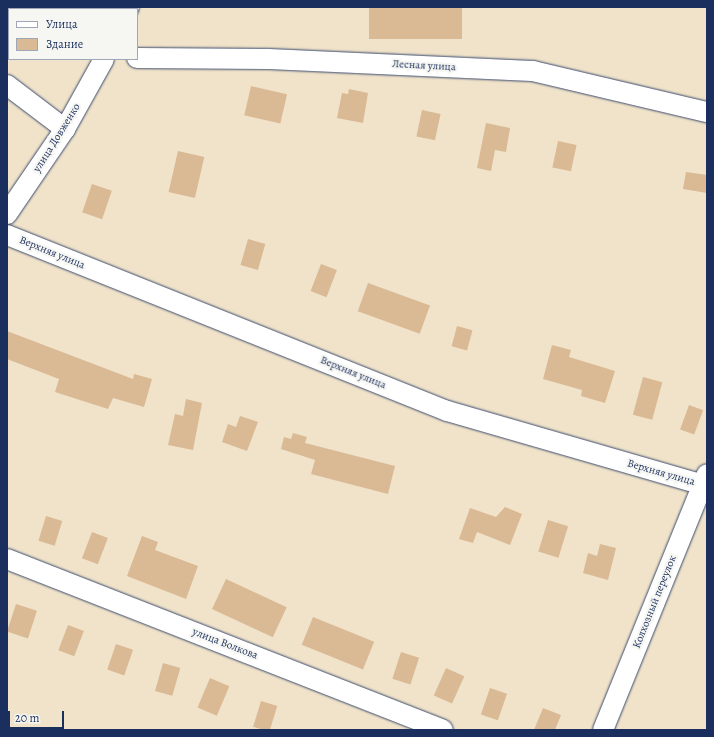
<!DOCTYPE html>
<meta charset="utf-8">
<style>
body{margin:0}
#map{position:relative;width:714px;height:737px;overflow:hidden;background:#f0e3c9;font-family:Alegreya,serif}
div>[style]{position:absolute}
.building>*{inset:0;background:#dab995;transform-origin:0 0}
.roads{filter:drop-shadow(0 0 1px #3b4a6e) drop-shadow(0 0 1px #3b4a6e)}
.minor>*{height:20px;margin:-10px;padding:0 10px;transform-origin:10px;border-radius:10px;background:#fff}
span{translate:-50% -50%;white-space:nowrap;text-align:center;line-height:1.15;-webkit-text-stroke:4px #f6f6f2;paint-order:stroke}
.street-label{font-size:11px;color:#1b2f5e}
.frame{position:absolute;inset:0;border:8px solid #1b2f5e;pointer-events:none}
.legend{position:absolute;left:8px;top:8px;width:130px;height:52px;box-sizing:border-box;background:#f6f6f2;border:1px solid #9ea6b7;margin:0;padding:5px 7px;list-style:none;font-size:12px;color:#1b2f5e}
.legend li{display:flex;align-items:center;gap:8px;height:20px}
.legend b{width:20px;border:1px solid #9ea6b7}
.scale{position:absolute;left:8px;top:711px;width:56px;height:18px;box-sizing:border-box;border:2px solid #1b2f5e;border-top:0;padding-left:5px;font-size:12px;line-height:14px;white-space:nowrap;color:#1b2f5e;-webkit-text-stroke:3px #f6f6f2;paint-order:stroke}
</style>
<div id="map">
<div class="building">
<div style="left:369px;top:7px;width:93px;height:32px"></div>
<div style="left:251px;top:86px;width:37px;height:30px;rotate:13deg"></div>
<div style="clip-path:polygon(349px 89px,368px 93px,363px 123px,337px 118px,342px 93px,348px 94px)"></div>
<div style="left:422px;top:110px;width:19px;height:27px;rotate:12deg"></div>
<div style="clip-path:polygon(486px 123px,510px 128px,506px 152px,495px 150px,491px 171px,477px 168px)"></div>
<div style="left:558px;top:141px;width:19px;height:27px;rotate:12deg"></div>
<div style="left:178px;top:151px;width:27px;height:42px;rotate:13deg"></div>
<div style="clip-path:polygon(686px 172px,707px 175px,707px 193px,683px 189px)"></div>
<div style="left:92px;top:184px;width:21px;height:30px;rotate:19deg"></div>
<div style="left:248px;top:239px;width:18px;height:27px;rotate:16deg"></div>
<div style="left:321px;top:264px;width:17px;height:29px;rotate:21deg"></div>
<div style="left:368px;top:283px;width:66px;height:30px;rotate:20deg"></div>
<div style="left:457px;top:326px;width:16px;height:21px;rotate:15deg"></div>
<div style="clip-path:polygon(7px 331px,133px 379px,134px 374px,152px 379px,144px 407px,113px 398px,108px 409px,55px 392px,59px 379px,7px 359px)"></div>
<div style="clip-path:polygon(552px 345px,571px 350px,569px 357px,615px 371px,605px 403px,581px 396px,582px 390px,543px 379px)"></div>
<div style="left:643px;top:377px;width:20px;height:39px;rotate:15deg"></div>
<div style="clip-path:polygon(186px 399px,202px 403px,193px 450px,168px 445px,175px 414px,183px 416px)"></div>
<div style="left:689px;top:405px;width:15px;height:26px;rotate:20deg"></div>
<div style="clip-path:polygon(240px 416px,258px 422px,247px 451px,222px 442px,228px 424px,236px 427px)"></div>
<div style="clip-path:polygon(293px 433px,307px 437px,305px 443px,395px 466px,388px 494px,311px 474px,315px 460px,281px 449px,284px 437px,291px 439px)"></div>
<div style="clip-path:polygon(505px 507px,522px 514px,510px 545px,477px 532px,473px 543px,459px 539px,470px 508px,496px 517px)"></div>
<div style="left:46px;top:516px;width:17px;height:26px;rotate:17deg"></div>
<div style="left:548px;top:520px;width:21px;height:33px;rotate:17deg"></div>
<div style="left:92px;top:532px;width:17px;height:28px;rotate:21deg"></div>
<div style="clip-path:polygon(142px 536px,158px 542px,155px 550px,198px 566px,186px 599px,127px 576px)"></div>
<div style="clip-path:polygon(600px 544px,616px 548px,608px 580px,583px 573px,588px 553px,597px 556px)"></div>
<div style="left:226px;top:579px;width:67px;height:33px;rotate:25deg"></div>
<div style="left:16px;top:604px;width:22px;height:29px;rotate:18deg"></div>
<div style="left:313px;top:617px;width:66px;height:30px;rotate:22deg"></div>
<div style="left:68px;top:625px;width:17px;height:27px;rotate:21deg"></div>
<div style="left:116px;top:644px;width:18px;height:27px;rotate:19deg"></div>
<div style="left:401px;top:652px;width:19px;height:28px;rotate:18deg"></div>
<div style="left:163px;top:663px;width:18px;height:29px;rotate:16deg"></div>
<div style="left:446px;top:668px;width:20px;height:30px;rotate:24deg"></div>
<div style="left:210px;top:678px;width:21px;height:32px;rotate:23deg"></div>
<div style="left:490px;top:688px;width:18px;height:28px;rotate:19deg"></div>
<div style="left:261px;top:701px;width:17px;height:27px;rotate:17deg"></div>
<div style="clip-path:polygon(543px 708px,561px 715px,555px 730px,534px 730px)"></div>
</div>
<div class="roads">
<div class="minor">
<div style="left:128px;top:9px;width:2px;rotate:-63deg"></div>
<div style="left:137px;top:58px;width:131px;rotate:0.4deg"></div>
<div style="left:268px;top:59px;width:265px;rotate:2.6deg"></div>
<div style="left:533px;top:71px;width:179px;rotate:13.3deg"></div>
<div style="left:7px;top:85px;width:73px;rotate:37.2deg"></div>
<div style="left:7px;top:214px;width:103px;rotate:-55.7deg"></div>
<div style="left:65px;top:129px;width:80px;rotate:-60.9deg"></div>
<div style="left:7px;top:235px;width:474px;rotate:21.8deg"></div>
<div style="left:447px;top:411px;width:271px;rotate:16.1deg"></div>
<div style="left:7px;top:559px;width:468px;rotate:21.4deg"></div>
<div style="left:603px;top:730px;width:276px;rotate:-67.9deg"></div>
</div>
</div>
<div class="street-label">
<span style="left:424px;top:66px;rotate:3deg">Лесная улица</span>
<span style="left:57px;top:138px;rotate:-58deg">улица Довженко</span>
<span style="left:52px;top:253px;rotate:22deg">Верхняя улица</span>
<span style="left:353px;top:373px;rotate:22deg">Верхняя улица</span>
<span style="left:661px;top:473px;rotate:16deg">Верхняя улица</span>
<span style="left:655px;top:602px;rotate:-68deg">Колхозный переулок</span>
<span style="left:225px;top:644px;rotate:21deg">улица Волкова</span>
</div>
<div class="frame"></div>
<ul class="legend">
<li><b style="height:5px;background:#fff"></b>Улица</li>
<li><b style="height:11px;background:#dab995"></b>Здание</li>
</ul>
<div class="scale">20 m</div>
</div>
